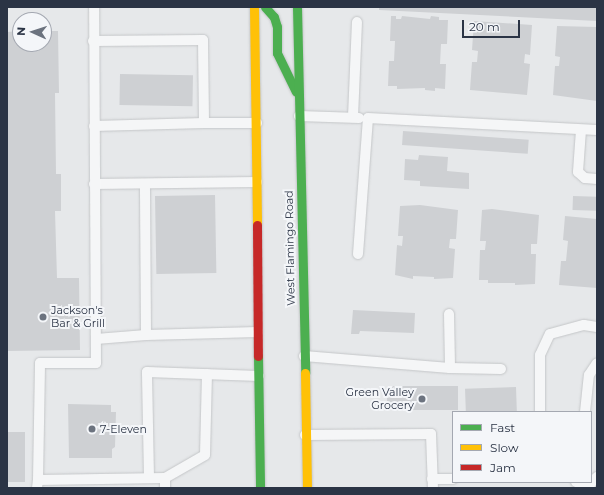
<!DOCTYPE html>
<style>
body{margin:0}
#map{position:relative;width:604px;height:495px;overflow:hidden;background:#e6e8ea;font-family:Montserrat,sans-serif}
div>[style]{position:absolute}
.building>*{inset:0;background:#ced0d3;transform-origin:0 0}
.roads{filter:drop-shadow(0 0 1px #c4c6c8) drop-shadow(0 0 1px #c4c6c8)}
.lane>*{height:10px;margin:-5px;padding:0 5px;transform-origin:5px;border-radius:5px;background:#f5f6f7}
.fast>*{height:9px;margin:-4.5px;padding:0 4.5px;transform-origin:4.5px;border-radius:4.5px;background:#4caf50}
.slow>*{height:9px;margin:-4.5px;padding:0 4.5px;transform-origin:4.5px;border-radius:4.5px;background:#ffc107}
.jam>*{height:9px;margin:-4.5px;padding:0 4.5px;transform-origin:4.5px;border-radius:4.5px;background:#c62828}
.dots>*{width:11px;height:11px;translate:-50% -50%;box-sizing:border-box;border:2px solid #f4f6f9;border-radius:50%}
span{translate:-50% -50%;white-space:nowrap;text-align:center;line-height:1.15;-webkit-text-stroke:4px #f4f6f9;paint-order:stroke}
.street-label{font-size:11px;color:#2b3445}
.poi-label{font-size:11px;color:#2b3445}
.left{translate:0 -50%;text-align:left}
.right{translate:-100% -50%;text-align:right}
.frame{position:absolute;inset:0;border:8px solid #2b3445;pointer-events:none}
.legend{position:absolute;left:452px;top:411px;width:140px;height:72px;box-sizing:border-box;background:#f4f6f9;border:1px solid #a4a8b1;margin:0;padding:5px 7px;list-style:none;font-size:12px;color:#2b3445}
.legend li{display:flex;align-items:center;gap:8px;height:20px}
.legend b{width:20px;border:1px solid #a4a8b1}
.north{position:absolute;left:12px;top:12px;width:40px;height:40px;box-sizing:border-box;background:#f4f6f9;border:1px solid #a4a8b1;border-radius:50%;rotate:273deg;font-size:11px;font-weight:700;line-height:16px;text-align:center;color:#2b3445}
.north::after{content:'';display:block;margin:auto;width:14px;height:18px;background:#6c737f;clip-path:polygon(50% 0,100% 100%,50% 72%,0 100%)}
.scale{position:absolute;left:462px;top:20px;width:58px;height:18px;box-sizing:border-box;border:2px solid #2b3445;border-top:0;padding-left:5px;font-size:12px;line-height:14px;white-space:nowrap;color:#2b3445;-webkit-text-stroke:3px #f4f6f9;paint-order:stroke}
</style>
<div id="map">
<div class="building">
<div style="clip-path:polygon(379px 7px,597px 7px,597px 21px,379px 10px)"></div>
<div style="clip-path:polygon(391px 16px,396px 16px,396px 19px,401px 19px,402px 16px,430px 19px,431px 16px,439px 17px,439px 20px,448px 20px,447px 44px,441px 44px,440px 64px,446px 64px,445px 89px,435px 88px,435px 91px,425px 90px,425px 88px,397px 89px,397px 86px,388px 86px,389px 61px,394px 61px,395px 41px,390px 41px)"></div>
<div style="clip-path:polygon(474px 21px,532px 25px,530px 55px,525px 54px,524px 63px,530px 64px,527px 95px,470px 90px,472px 62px,477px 62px,478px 51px,472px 50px)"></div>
<div style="clip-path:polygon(557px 26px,597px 27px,597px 101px,553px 95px,555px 66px,559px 66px,560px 57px,555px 56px)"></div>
<div style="clip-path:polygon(20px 31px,20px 44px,44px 44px,44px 31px,58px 31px,59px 93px,55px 93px,56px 174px,61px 174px,61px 211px,55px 211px,57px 278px,79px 278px,80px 350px,7px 351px,7px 32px)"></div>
<div style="left:120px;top:74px;width:73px;height:31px;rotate:1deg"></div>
<div style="left:403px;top:131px;width:126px;height:14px;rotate:4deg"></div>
<div style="clip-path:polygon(419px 155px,448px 157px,447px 171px,469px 173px,469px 189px,420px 186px,420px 181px,404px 180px,405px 159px,418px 160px)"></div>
<div style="left:215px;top:195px;width:78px;height:60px;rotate:89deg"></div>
<div style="left:573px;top:196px;width:24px;height:14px;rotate:2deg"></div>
<div style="clip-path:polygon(420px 205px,458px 210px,456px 239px,450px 239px,449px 248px,455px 249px,453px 278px,434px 279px,434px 277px,413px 276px,413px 279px,395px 275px,397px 245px,402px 246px,403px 236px,398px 236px,400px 206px)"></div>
<div style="clip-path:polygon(492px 209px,539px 215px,537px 244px,531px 244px,531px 254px,536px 254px,535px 284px,515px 285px,515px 283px,488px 283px,488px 280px,479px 280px,480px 250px,485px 250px,486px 241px,480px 241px,482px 210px)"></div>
<div style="clip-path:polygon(565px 216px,597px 219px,597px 288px,559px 285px,561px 261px,566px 261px,568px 241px,563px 240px)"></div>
<div style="clip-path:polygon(353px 310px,415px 313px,414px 333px,360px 331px,359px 334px,351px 334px)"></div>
<div style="left:458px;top:386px;width:24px;height:71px;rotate:90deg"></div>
<div style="left:516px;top:387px;width:25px;height:51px;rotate:88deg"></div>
<div style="clip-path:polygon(68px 404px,111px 405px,111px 412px,116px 412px,115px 447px,112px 449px,112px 458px,69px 458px)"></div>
<div style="left:7px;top:432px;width:18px;height:50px"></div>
</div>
<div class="roads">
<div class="lane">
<div style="left:93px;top:41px;width:110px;rotate:-0.5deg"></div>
<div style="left:203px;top:40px;width:83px;rotate:89.3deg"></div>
<div style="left:204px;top:123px;width:110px;rotate:178.4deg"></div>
<div style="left:299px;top:116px;width:60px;rotate:1.9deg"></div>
<div style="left:353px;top:117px;width:95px;rotate:-87.6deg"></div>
<div style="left:204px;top:123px;width:53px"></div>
<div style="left:581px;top:130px;width:42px;rotate:94.1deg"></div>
<div style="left:578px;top:172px;width:9px;rotate:41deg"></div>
<div style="left:585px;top:178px;width:12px;rotate:5deg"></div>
<div style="left:94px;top:184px;width:163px;rotate:-0.7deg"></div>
<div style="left:358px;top:254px;width:136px;rotate:-85.8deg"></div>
<div style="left:368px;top:118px;width:229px;rotate:3deg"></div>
<div style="left:449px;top:314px;width:54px;rotate:88.9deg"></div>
<div style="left:146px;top:335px;width:112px;rotate:-1.5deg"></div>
<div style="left:96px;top:339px;width:50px;rotate:-4.6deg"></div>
<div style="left:146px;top:335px;width:151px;rotate:-90.4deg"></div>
<div style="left:304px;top:356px;width:146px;rotate:4.7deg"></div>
<div style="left:450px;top:368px;width:51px;rotate:1.1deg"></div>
<div style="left:540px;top:412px;width:57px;rotate:-90deg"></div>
<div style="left:540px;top:355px;width:23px;rotate:-65deg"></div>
<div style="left:550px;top:334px;width:35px;rotate:-15deg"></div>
<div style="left:584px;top:325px;width:13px;rotate:9deg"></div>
<div style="left:585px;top:412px;width:37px;rotate:-84deg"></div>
<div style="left:589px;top:375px;width:14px;rotate:-56deg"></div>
<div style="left:305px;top:435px;width:126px;rotate:-0.5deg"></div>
<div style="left:431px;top:434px;width:54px;rotate:87.9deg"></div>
<div style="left:149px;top:478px;width:106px;rotate:-91.1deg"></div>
<div style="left:147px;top:372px;width:112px;rotate:2deg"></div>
<div style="left:165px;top:478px;width:46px;rotate:-29.9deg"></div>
<div style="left:205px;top:455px;width:81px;rotate:-88.6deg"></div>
<div style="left:432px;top:479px;width:21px"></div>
<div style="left:38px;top:480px;width:117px;rotate:-89deg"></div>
<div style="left:40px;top:363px;width:56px"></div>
<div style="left:96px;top:363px;width:356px;rotate:-90.3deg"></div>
<div style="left:576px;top:482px;width:15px;rotate:23deg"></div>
<div style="left:587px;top:487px;width:14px;rotate:-45deg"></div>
<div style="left:37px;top:488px;width:8px;rotate:-83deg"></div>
<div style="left:38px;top:480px;width:127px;rotate:-0.9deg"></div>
<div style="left:165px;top:478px;width:10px;rotate:90deg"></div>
</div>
<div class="fast">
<div style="left:265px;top:7px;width:13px;rotate:48deg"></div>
<div style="left:274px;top:17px;width:10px;rotate:73deg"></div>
<div style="left:277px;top:27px;width:26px;rotate:90deg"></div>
<div style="left:277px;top:53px;width:43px;rotate:64deg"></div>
<div style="left:297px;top:7px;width:366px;rotate:88.7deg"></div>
<div style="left:258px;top:356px;width:132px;rotate:89.1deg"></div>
</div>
<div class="slow">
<div style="left:254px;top:7px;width:218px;rotate:89.2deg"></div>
<div style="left:305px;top:373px;width:115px;rotate:89deg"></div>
</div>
<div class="jam">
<div style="left:257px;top:225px;width:131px;rotate:89.6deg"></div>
</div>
</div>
<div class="dots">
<div style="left:43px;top:317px;background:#6c737f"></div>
<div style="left:422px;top:399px;background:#6c737f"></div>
<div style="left:92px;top:429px;background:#6c737f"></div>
</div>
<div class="street-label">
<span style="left:290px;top:248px;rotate:-91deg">West Flamingo Road</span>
</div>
<div class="poi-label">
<span class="left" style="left:51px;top:317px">Jackson's<br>Bar &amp; Grill</span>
<span class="right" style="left:414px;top:399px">Green Valley<br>Grocery</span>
<span class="left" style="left:100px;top:429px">7-Eleven</span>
</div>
<div class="frame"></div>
<ul class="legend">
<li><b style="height:5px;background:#4caf50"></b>Fast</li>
<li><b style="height:5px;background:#ffc107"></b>Slow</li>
<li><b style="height:5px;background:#c62828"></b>Jam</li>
</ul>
<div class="north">N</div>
<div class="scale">20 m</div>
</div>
